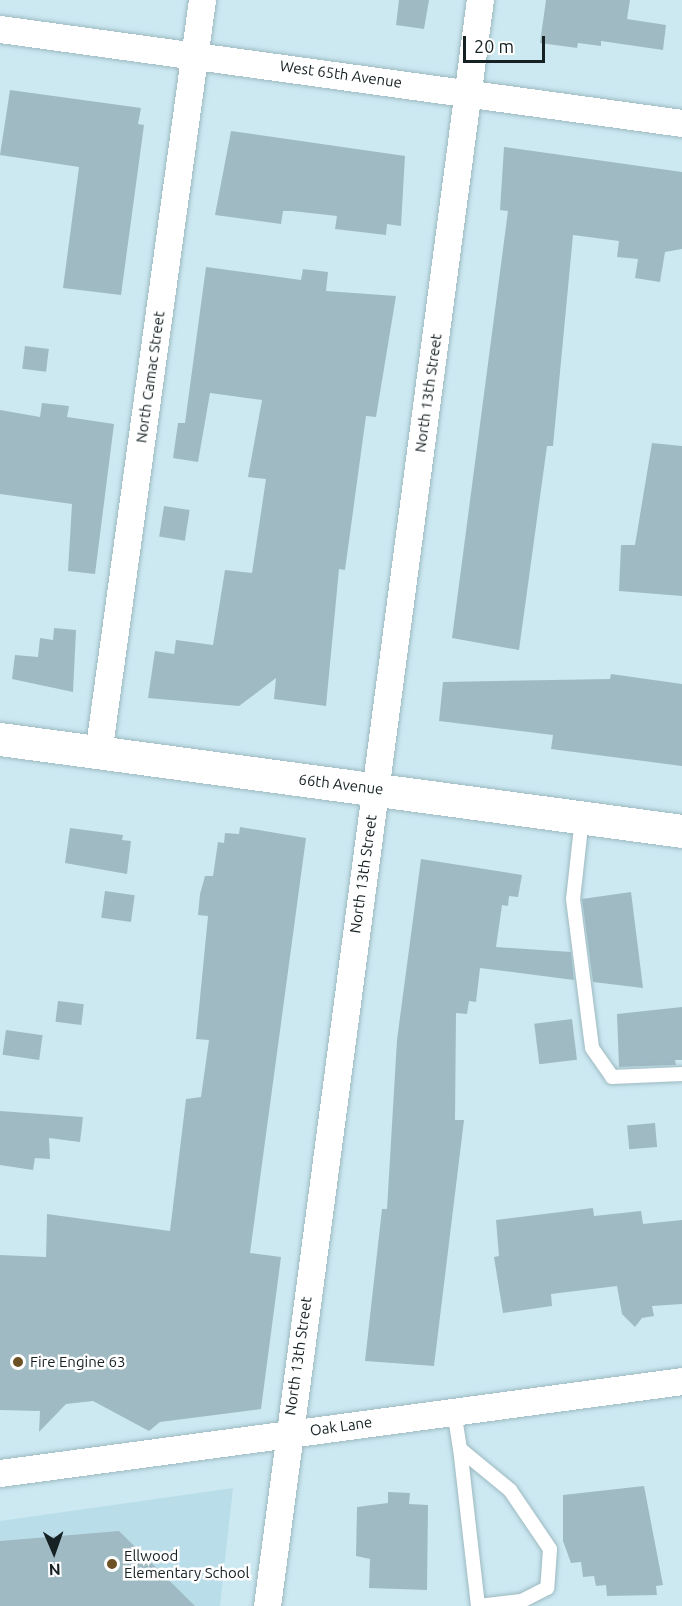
<!DOCTYPE html>
<style>
body{margin:0}
#map{position:relative;width:682px;height:1606px;overflow:hidden;background:#cce9f2;font-family:Ubuntu,sans-serif}
div>[style]{position:absolute}
.built>*{inset:0;background:#b9dee9}
.building>*{inset:0;background:#9fbac3;transform-origin:0 0}
.roads{filter:drop-shadow(0 0 2px #9db9c1) drop-shadow(0 0 2px #9db9c1)}
.service>*{height:14px;margin:-7px;padding:0 7px;transform-origin:7px;border-radius:7px;background:#fff}
.minor>*{height:27px;margin:-13.5px;padding:0 13.5px;transform-origin:13.5px;border-radius:13.5px;background:#fff}
.tertiary>*{height:33px;margin:-16.5px;padding:0 16.5px;transform-origin:16.5px;border-radius:16.5px;background:#fff}
.dots>*{width:16px;height:16px;translate:-50% -50%;box-sizing:border-box;border:3px solid #fff;border-radius:50%}
span{translate:-50% -50%;white-space:nowrap;text-align:center;line-height:1.15;-webkit-text-stroke:5px #fff;paint-order:stroke}
.street-label{font-size:15px;color:#162124}
.poi-label{font-size:15px;color:#162124}
.left{translate:0 -50%;text-align:left}
.north{position:absolute;left:24px;top:1522px;width:60px;height:60px;-webkit-text-stroke:4px #fff;paint-order:stroke;rotate:178deg;font-size:16px;font-weight:700;line-height:24px;text-align:center;color:#162124}
.north::after{content:'';display:block;margin:auto;width:21px;height:27px;background:#162124;clip-path:polygon(50% 0,100% 100%,50% 72%,0 100%)}
.scale{position:absolute;left:463px;top:36px;width:82px;height:27px;box-sizing:border-box;border:3px solid #162124;border-top:0;padding-left:8px;font-size:18px;line-height:21px;white-space:nowrap;color:#162124;-webkit-text-stroke:4px #fff;paint-order:stroke}
</style>
<div id="map">
<div class="built">
<div style="clip-path:polygon(233px 1488px,220px 1606px,0 1606px,0 1521px)"></div>
</div>
<div class="building">
<div style="clip-path:polygon(399px 0,429px 0,424px 29px,396px 25px)"></div>
<div style="clip-path:polygon(546px 0,630px 0,627px 19px,666px 25px,663px 50px,601px 41px,601px 46px,578px 43px,577px 48px,540px 43px)"></div>
<div style="clip-path:polygon(10px 90px,141px 108px,138px 124px,144px 125px,121px 295px,63px 288px,79px 167px,0 155px)"></div>
<div style="clip-path:polygon(231px 131px,405px 156px,401px 226px,387px 224px,386px 235px,335px 229px,337px 216px,292px 211px,283px 211px,281px 224px,215px 215px)"></div>
<div style="clip-path:polygon(504px 147px,682px 172px,682px 249px,665px 252px,660px 282px,635px 278px,638px 259px,617px 257px,619px 241px,573px 235px,553px 446px,547px 446px,519px 650px,452px 638px,508px 211px,500px 210px)"></div>
<div style="clip-path:polygon(206px 267px,301px 280px,303px 269px,328px 272px,326px 291px,396px 296px,376px 417px,366px 416px,345px 570px,339px 569px,326px 706px,274px 699px,276px 678px,239px 706px,148px 698px,155px 651px,174px 654px,176px 640px,213px 645px,225px 570px,252px 573px,266px 479px,248px 477px,262px 400px,210px 393px,198px 462px,173px 458px,178px 423px,185px 423px)"></div>
<div style="left:25px;top:346px;width:24px;height:23px;rotate:7deg"></div>
<div style="clip-path:polygon(42px 403px,69px 406px,67px 417px,114px 424px,95px 574px,68px 571px,72px 504px,0 494px,0 410px,40px 417px)"></div>
<div style="clip-path:polygon(652px 443px,682px 446px,682px 596px,619px 591px,621px 545px,635px 545px)"></div>
<div style="left:164px;top:506px;width:26px;height:31px;rotate:9deg"></div>
<div style="clip-path:polygon(54px 628px,76px 630px,73px 692px,12px 679px,15px 655px,38px 657px,40px 638px,53px 640px)"></div>
<div style="clip-path:polygon(611px 674px,682px 684px,682px 766px,551px 749px,553px 735px,439px 721px,443px 682px,610px 679px)"></div>
<div style="clip-path:polygon(240px 827px,306px 838px,250px 1253px,281px 1257px,261px 1409px,160px 1422px,149px 1431px,93px 1401px,66px 1404px,39px 1432px,40px 1411px,0 1410px,0 1255px,46px 1257px,47px 1214px,170px 1231px,186px 1099px,201px 1097px,209px 1040px,196px 1039px,208px 916px,198px 915px,200px 894px,205px 876px,213px 876px,218px 842px,224px 843px,225px 833px,239px 834px)"></div>
<div style="clip-path:polygon(70px 828px,123px 835px,122px 840px,131px 841px,127px 874px,65px 863px)"></div>
<div style="clip-path:polygon(421px 859px,522px 875px,518px 897px,509px 896px,508px 906px,502px 905px,496px 947px,571px 952px,574px 980px,480px 968px,476px 1002px,469px 1001px,467px 1014px,456px 1013px,455px 1120px,464px 1120px,434px 1366px,365px 1361px,382px 1209px,387px 1209px,397px 1040px)"></div>
<div style="left:105px;top:891px;width:30px;height:27px;rotate:8deg"></div>
<div style="clip-path:polygon(631px 892px,643px 988px,593px 982px,582px 899px)"></div>
<div style="left:58px;top:1001px;width:26px;height:21px;rotate:7deg"></div>
<div style="clip-path:polygon(682px 1007px,682px 1060px,675px 1060px,676px 1065px,619px 1067px,617px 1014px)"></div>
<div style="left:572px;top:1019px;width:41px;height:38px;rotate:83deg"></div>
<div style="left:6px;top:1030px;width:37px;height:25px;rotate:8deg"></div>
<div style="clip-path:polygon(0 1111px,83px 1117px,80px 1142px,49px 1138px,50px 1159px,35px 1158px,33px 1170px,0 1165px)"></div>
<div style="left:655px;top:1123px;width:24px;height:28px;rotate:85deg"></div>
<div style="clip-path:polygon(593px 1208px,594px 1216px,641px 1211px,643px 1224px,682px 1220px,682px 1304px,652px 1306px,654px 1316px,642px 1318px,635px 1327px,622px 1314px,617px 1286px,551px 1294px,552px 1306px,503px 1313px,494px 1257px,499px 1256px,496px 1220px)"></div>
<div style="clip-path:polygon(644px 1486px,663px 1585px,656px 1586px,657px 1595px,607px 1596px,606px 1585px,596px 1586px,594px 1576px,583px 1577px,581px 1562px,571px 1563px,563px 1541px,563px 1495px)"></div>
<div style="clip-path:polygon(388px 1492px,410px 1493px,409px 1504px,428px 1505px,427px 1590px,369px 1588px,370px 1559px,356px 1556px,357px 1507px,388px 1503px)"></div>
<div style="clip-path:polygon(119px 1531px,195px 1606px,0 1606px,0 1541px)"></div>
</div>
<div class="roads">
<div class="service">
<div style="left:582px;top:818px;width:81px;rotate:96.3deg"></div>
<div style="left:573px;top:899px;width:150px;rotate:82.7deg"></div>
<div style="left:592px;top:1048px;width:35px;rotate:55deg"></div>
<div style="left:612px;top:1077px;width:70px;rotate:-2.5deg"></div>
<div style="left:454px;top:1411px;width:38px;rotate:81deg"></div>
<div style="left:460px;top:1449px;width:65px;rotate:39.4deg"></div>
<div style="left:510px;top:1490px;width:71px;rotate:55.9deg"></div>
<div style="left:550px;top:1549px;width:39px;rotate:94deg"></div>
<div style="left:547px;top:1588px;width:29px;rotate:153deg"></div>
<div style="left:521px;top:1601px;width:43px;rotate:173.4deg"></div>
<div style="left:478px;top:1606px;width:158px;rotate:-96.5deg"></div>
</div>
<div class="minor">
<div style="left:0;top:29px;width:688px;rotate:7.85deg"></div>
<div style="left:98px;top:754px;width:761px;rotate:-82.15deg"></div>
<div style="left:0;top:1473px;width:688px;rotate:-7.68deg"></div>
<div style="left:267px;top:1606px;width:1620px;rotate:-82.45deg"></div>
</div>
<div class="tertiary">
<div style="left:0;top:739px;width:688px;rotate:7.68deg"></div>
</div>
</div>
<div class="dots">
<div style="left:18px;top:1362px;background:#6d5024"></div>
<div style="left:112px;top:1564px;background:#6d5024"></div>
</div>
<div class="street-label">
<span style="left:341px;top:74px;rotate:8deg">West 65th Avenue</span>
<span style="left:150px;top:377px;rotate:-82deg">North Camac Street</span>
<span style="left:428px;top:393px;rotate:-82deg">North 13th Street</span>
<span style="left:341px;top:784px;rotate:7deg">66th Avenue</span>
<span style="left:363px;top:874px;rotate:-82deg">North 13th Street</span>
<span style="left:298px;top:1356px;rotate:-82deg">North 13th Street</span>
<span style="left:341px;top:1426px;rotate:-8deg">Oak Lane</span>
</div>
<div class="poi-label">
<span class="left" style="left:30px;top:1362px">Fire Engine 63</span>
<span class="left" style="left:124px;top:1564px">Ellwood<br>Elementary School</span>
</div>
<div class="north">N</div>
<div class="scale">20 m</div>
</div>
